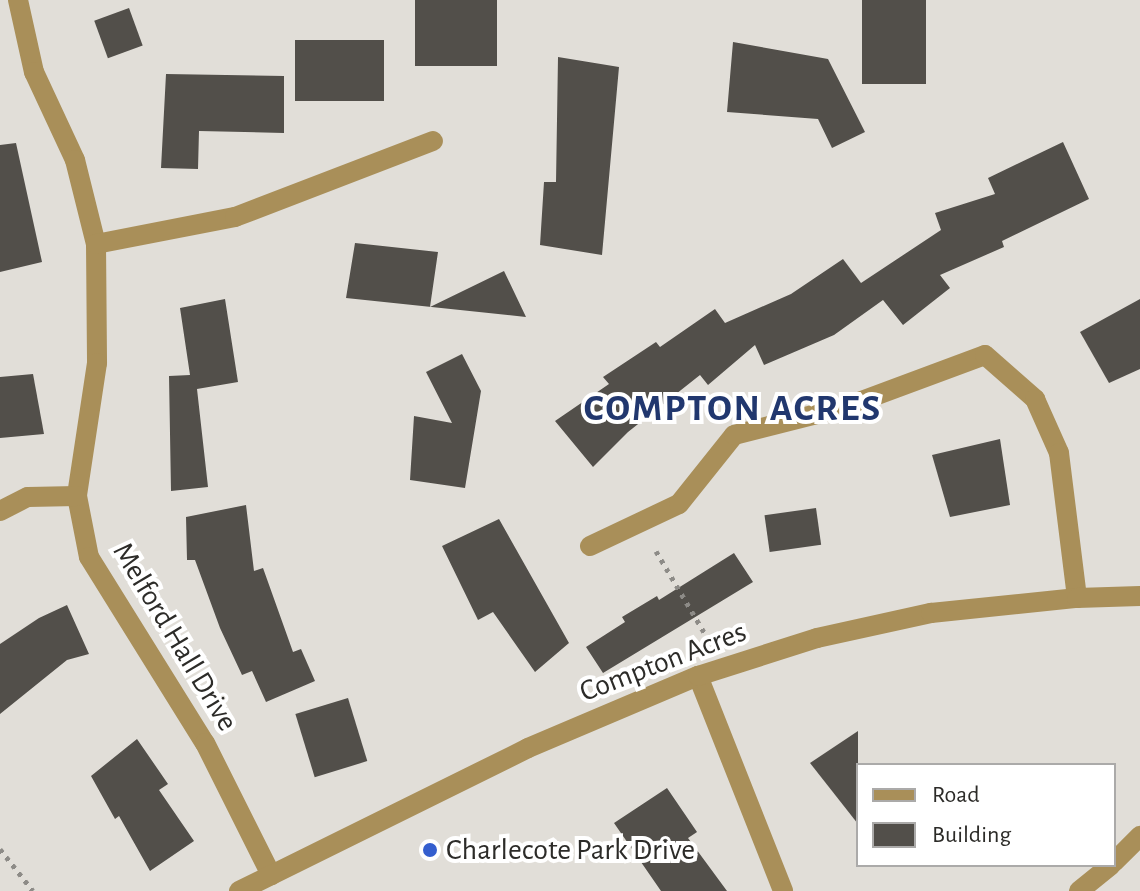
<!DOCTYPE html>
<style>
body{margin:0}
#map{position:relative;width:1140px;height:891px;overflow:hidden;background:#e1ded8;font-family:"Alegreya Sans",sans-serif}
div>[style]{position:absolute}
.building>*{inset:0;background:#524f4a;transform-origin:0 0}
.path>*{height:5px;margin-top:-2.5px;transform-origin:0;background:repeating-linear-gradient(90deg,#8d8b87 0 4px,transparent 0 10px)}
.minor>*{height:20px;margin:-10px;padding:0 10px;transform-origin:10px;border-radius:10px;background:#a98f59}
.tertiary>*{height:20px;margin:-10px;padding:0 10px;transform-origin:10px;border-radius:10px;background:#a98f59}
.dots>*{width:22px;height:22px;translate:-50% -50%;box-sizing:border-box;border:4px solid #fff;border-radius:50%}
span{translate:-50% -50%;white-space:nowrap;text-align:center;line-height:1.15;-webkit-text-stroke:8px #fff;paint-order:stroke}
.street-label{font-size:30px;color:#2c2b28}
.poi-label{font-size:30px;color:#2c2b28}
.left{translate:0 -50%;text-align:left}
.district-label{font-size:38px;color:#21376e;font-weight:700;letter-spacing:2px}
.legend{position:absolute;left:856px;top:763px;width:260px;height:104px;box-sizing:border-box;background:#fff;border:2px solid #abaaa9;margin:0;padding:10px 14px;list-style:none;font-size:24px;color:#2c2b28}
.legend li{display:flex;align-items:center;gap:16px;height:40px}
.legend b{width:40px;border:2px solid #abaaa9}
</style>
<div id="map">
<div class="building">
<div style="left:415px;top:0;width:82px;height:66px"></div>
<div style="left:862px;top:0;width:64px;height:84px"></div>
<div style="left:129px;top:8px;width:40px;height:37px;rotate:70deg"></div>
<div style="left:384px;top:40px;width:61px;height:89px;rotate:90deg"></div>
<div style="clip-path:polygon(733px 42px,828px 59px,865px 132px,832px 148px,818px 119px,727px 112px)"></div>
<div style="clip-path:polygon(558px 57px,619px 67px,602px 255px,540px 245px,544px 182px,556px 182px)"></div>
<div style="clip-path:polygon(166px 74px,284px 76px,284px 133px,199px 131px,198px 169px,161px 168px)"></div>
<div style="clip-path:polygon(1063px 142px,1089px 199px,1002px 241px,1004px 247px,940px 275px,950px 288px,903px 325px,883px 300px,834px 335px,764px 365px,755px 345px,708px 385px,700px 375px,628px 432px,593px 467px,555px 421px,609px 384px,603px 377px,656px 342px,660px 347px,715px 309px,725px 323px,791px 294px,843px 259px,861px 283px,941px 230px,935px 213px,995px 194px,988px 178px)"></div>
<div style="clip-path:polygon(16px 143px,42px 262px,0 272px,0 145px)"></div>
<div style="clip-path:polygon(355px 243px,438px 252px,430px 307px,504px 271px,526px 317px,346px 298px)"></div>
<div style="clip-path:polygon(225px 299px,238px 382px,197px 389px,208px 487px,171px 491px,169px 376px,190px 375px,180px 308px)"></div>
<div style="clip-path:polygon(1140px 299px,1140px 369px,1109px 383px,1080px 332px)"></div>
<div style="clip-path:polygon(462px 354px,481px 391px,465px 488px,410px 480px,414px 416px,452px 423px,426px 372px)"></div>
<div style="clip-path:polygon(33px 374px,44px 434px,0 438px,0 377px)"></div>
<div style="clip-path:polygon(1000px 439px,1010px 505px,950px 517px,932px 455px)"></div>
<div style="clip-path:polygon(246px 505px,254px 571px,263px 568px,293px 652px,301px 649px,315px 681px,266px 702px,252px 671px,242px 675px,220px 628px,195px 560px,187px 560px,186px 517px)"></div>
<div style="left:816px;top:508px;width:37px;height:52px;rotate:82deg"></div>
<div style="clip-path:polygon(499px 519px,569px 643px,535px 672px,493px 612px,478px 620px,442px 546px)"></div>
<div style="clip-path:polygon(734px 553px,753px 582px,603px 673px,586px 647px,625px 622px,622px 617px,657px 596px,659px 600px)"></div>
<div style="clip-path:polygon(67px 605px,89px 654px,67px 660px,0 714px,0 644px,39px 618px)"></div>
<div style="left:348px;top:698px;width:66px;height:55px;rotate:73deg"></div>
<div style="clip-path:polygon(858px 731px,858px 824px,810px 763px)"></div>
<div style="clip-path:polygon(137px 739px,168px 784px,159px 790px,194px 841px,150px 871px,119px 816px,115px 819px,91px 776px)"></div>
<div style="clip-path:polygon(667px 788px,697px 832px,688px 838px,727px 891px,661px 891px,614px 823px)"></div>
</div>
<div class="path">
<div style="left:656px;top:551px;width:102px;rotate:59.4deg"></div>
<div style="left:0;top:849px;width:53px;rotate:51.8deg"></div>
</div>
<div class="minor">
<div style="left:18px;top:0;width:74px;rotate:77.5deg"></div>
<div style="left:34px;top:72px;width:97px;rotate:65deg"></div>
<div style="left:75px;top:160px;width:87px;rotate:76deg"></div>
<div style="left:96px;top:244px;width:119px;rotate:89.5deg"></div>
<div style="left:97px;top:363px;width:134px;rotate:98.6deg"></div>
<div style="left:77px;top:496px;width:62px;rotate:78.9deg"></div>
<div style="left:89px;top:557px;width:219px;rotate:58.1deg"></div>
<div style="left:205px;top:743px;width:148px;rotate:63.4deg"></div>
<div style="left:96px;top:244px;width:142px;rotate:-11deg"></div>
<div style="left:235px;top:217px;width:212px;rotate:-21deg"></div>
<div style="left:0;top:511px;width:31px;rotate:-27deg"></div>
<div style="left:28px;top:497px;width:49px;rotate:-1.2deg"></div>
<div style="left:590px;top:546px;width:98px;rotate:-25.3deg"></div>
<div style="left:679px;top:504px;width:88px;rotate:-51.4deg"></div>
<div style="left:734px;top:435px;width:114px;rotate:-14.2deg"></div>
<div style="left:845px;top:407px;width:149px;rotate:-20.4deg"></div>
<div style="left:985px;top:355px;width:67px;rotate:41.3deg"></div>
<div style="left:1035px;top:399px;width:59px;rotate:66deg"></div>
<div style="left:1059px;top:453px;width:146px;rotate:82.9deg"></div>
<div style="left:698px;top:676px;width:231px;rotate:68.4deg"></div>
<div style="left:1114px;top:862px;width:37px;rotate:-45deg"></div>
<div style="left:1079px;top:891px;width:41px;rotate:-39.1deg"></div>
</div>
<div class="tertiary">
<div style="left:239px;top:891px;width:322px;rotate:-26.3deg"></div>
<div style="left:528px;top:748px;width:185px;rotate:-23deg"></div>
<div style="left:698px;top:676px;width:125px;rotate:-17.7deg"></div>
<div style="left:817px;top:638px;width:117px;rotate:-12.4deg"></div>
<div style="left:931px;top:613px;width:147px;rotate:-5.9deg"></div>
<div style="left:1077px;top:598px;width:63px;rotate:-1.8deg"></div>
</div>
<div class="dots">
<div style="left:430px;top:850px;background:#345ece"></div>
</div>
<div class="street-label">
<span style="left:175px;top:637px;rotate:59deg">Melford Hall Drive</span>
<span style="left:663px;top:662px;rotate:-21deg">Compton Acres</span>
</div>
<div class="poi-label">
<span class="left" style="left:446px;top:850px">Charlecote Park Drive</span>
</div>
<div class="district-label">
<span style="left:733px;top:410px">COMPTON ACRES</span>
</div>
<ul class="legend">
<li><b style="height:10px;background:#a98f59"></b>Road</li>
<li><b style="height:22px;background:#524f4a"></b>Building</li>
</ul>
</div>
